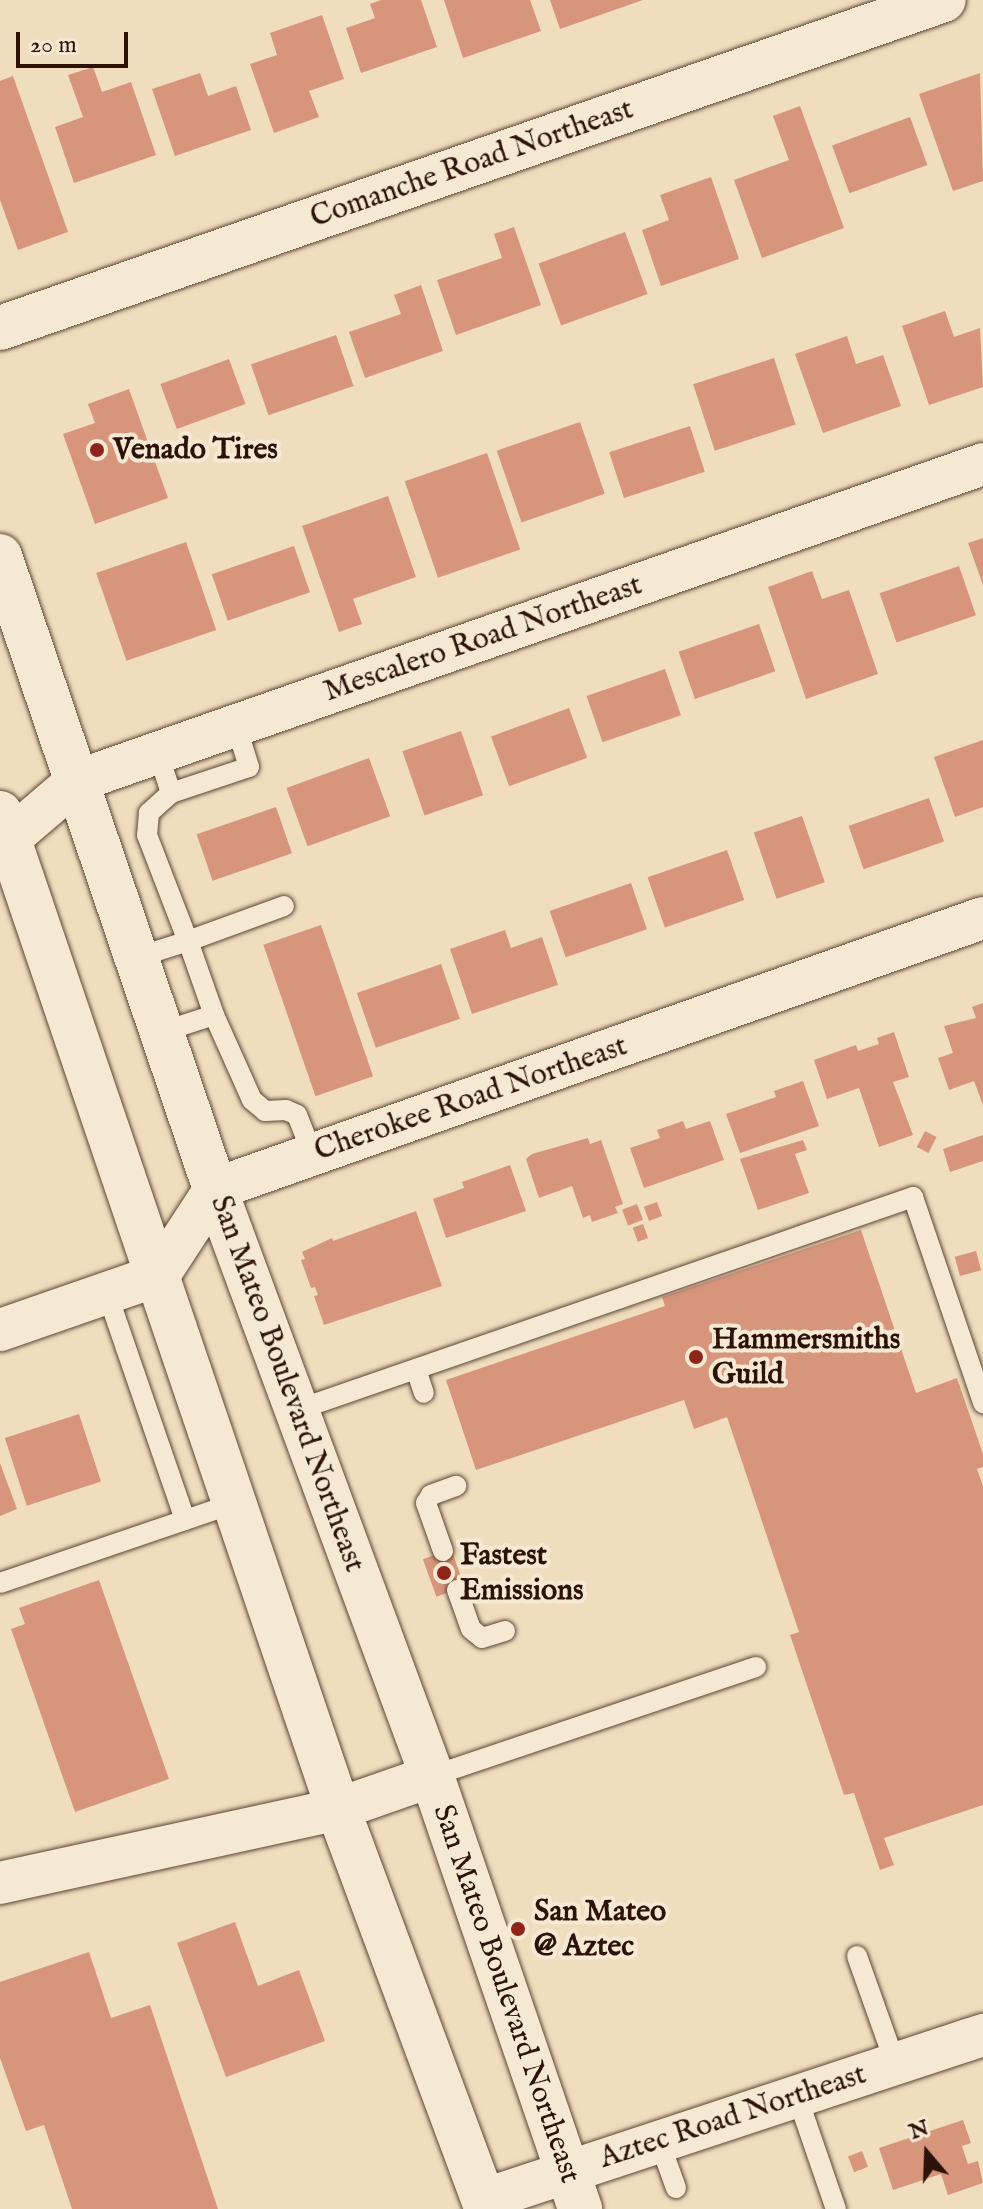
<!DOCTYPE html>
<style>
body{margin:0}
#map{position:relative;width:983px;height:2209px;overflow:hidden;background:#efddbd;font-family:"IM FELL English",serif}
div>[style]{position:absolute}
.building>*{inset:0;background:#d7967c;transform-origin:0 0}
.roads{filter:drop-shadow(0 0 2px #5d4535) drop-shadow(0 0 2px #5d4535)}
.lane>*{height:20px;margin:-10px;padding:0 10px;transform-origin:10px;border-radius:10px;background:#f5e9d4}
.street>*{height:42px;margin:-21px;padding:0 21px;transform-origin:21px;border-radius:21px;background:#f5e9d4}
.secondary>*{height:44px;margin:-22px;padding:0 22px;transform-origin:22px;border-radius:22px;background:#f5e9d4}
.dots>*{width:22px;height:22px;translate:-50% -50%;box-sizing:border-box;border:4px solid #f5e9d4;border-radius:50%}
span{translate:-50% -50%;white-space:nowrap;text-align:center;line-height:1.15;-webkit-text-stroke:8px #f5e9d4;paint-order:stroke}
.street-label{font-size:30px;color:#2c1208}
.poi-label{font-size:30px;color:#2c1208;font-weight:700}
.left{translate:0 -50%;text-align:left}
.north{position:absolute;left:887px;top:2113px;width:80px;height:80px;-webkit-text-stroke:6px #f5e9d4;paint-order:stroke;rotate:341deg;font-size:22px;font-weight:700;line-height:32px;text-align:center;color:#2c1208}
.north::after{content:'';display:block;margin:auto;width:28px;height:36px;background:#2c1208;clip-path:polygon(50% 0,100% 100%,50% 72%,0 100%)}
.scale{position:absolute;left:16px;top:32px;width:112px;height:36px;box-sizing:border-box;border:4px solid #2c1208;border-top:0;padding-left:10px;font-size:24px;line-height:28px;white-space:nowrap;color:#2c1208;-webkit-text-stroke:6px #f5e9d4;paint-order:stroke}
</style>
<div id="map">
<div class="building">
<div style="clip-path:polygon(381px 0,421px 0,437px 47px,361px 73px,346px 28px,375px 18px,370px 4px)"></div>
<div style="clip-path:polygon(444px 0,530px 0,541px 31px,463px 58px)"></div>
<div style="clip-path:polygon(550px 0,643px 0,560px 29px)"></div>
<div style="clip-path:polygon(322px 15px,344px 79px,309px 91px,319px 117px,274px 133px,250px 64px,277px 55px,270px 33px)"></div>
<div style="clip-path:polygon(93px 67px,102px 92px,131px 82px,156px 155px,74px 183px,55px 127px,83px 117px,68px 75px)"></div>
<div style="clip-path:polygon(200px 73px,208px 96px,236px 86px,251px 130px,175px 156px,152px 89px)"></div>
<div style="clip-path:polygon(980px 73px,983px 181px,953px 191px,919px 94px)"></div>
<div style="clip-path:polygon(13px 76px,68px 232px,18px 250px,0 200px,0 81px)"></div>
<div style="clip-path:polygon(800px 106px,844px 228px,762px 258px,734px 180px,789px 160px,773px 116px)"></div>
<div style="left:910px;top:117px;width:51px;height:83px;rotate:70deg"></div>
<div style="clip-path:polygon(711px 177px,739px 259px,661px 286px,642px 230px,669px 220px,660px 195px)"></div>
<div style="clip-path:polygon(514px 227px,541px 305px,456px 335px,437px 280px,502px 258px,494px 234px)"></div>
<div style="left:625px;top:232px;width:66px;height:92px;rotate:70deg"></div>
<div style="clip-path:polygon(421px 285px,443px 351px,365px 378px,349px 332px,401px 314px,394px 295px)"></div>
<div style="clip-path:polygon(945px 311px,954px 337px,980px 328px,983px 387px,929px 405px,902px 326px)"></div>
<div style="left:336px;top:335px;width:54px;height:90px;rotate:71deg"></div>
<div style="clip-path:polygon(847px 336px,856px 364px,883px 355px,901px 406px,823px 433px,795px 354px)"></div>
<div style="left:774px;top:358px;width:70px;height:85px;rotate:72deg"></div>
<div style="left:229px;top:359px;width:48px;height:73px;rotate:70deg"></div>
<div style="clip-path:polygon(129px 389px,168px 498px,95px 524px,63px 434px,95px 423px,88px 404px)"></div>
<div style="left:580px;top:422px;width:76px;height:88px;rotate:71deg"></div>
<div style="left:690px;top:426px;width:48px;height:85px;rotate:72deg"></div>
<div style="left:487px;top:453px;width:102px;height:87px;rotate:71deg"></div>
<div style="clip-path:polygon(388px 496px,416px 577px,353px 599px,362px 624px,339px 632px,302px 526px)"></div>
<div style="clip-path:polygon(983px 538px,983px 585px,968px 543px)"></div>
<div style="left:186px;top:542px;width:93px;height:95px;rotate:71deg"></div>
<div style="left:294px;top:546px;width:49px;height:87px;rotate:71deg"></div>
<div style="left:959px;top:566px;width:52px;height:84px;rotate:71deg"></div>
<div style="clip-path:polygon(812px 571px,822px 599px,849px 590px,878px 674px,806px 699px,768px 587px)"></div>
<div style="left:759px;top:624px;width:50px;height:85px;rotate:71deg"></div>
<div style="left:665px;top:669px;width:49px;height:83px;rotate:71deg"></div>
<div style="left:569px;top:708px;width:53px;height:83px;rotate:70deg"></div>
<div style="left:461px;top:731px;width:68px;height:62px;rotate:71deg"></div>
<div style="clip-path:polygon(983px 740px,983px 807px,955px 817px,934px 757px)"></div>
<div style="left:369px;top:758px;width:62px;height:88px;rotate:70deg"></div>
<div style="left:929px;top:798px;width:46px;height:85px;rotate:71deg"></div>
<div style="left:276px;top:807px;width:49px;height:84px;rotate:71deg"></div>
<div style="left:802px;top:816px;width:70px;height:51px;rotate:71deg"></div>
<div style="left:727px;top:850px;width:53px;height:84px;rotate:71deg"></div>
<div style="left:631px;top:883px;width:49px;height:86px;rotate:71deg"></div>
<div style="left:321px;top:925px;width:160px;height:61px;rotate:71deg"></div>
<div style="clip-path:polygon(505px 930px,511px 948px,542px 937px,558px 985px,472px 1014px,450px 949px)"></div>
<div style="left:441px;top:964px;width:58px;height:89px;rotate:71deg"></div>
<div style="clip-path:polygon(983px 1003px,983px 1105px,974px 1081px,949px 1090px,938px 1058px,953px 1053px,944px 1026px,976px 1018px,972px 1007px)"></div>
<div style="clip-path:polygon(894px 1032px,909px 1077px,893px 1082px,913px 1135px,879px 1147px,859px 1088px,827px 1099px,814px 1060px,856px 1045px,858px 1051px,879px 1044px,877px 1038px)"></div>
<div style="clip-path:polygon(803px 1081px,819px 1126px,740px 1153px,726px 1114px,776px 1097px,774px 1091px)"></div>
<div style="clip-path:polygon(683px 1121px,686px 1129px,710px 1121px,724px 1160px,644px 1188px,630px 1148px,660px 1138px,657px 1130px)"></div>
<div style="left:925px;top:1131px;width:13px;height:18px;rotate:27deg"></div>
<div style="clip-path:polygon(983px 1135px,983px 1161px,950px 1172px,943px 1149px)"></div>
<div style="clip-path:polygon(588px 1138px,590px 1144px,601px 1140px,623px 1204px,615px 1207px,618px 1213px,592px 1222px,590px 1215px,583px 1218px,572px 1186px,539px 1198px,526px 1159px,532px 1154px)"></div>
<div style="clip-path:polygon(803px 1140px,807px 1150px,795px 1154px,809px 1193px,758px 1210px,740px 1159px)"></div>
<div style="clip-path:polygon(510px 1165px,526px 1211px,446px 1238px,433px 1199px,464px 1188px,462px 1182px)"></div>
<div style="left:657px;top:1202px;width:15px;height:14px;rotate:70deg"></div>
<div style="left:637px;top:1204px;width:17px;height:16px;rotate:69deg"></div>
<div style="clip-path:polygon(416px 1211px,442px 1286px,324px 1325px,314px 1296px,318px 1295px,315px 1287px,311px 1288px,301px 1260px,305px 1259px,302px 1252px,332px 1238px,333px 1241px)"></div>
<div style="left:643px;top:1224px;width:15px;height:11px;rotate:70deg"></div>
<div style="clip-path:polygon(861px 1230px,916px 1393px,957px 1378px,983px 1454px,983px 1467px,977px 1469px,983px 1486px,983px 1805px,884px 1838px,894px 1865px,880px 1870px,854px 1793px,844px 1795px,790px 1635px,799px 1632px,727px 1417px,694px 1429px,684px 1400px,476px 1470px,446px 1380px,665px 1306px,662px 1297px)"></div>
<div style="left:976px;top:1251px;width:20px;height:22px;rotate:75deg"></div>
<div style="left:79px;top:1414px;width:71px;height:78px;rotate:72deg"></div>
<div style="clip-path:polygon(0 1463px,17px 1509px,0 1516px)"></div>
<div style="left:451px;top:1549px;width:40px;height:30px;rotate:70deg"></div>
<div style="clip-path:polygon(99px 1580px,169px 1779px,75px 1812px,11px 1629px,25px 1624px,19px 1608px)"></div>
<div style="clip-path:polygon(235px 1922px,258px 1986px,299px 1970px,325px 2041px,226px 2077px,177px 1943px)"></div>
<div style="clip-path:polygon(89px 1952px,111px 2018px,150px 2005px,218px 2209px,72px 2209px,44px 2125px,26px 2131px,0 2058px,0 1982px)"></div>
<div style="clip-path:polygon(963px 2120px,971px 2143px,962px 2146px,968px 2164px,978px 2161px,983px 2183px,948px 2195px,941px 2174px,893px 2190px,879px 2148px)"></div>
<div style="left:862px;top:2151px;width:17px;height:15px;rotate:69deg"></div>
</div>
<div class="roads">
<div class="lane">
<div style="left:158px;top:753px;width:42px;rotate:72deg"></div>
<div style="left:171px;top:793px;width:30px;rotate:138deg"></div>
<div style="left:149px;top:813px;width:22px;rotate:95deg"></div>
<div style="left:147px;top:835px;width:114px;rotate:68.9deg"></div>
<div style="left:188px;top:941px;width:102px;rotate:-20deg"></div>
<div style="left:171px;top:793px;width:82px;rotate:-18.4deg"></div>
<div style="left:249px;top:767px;width:44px;rotate:-107.2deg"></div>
<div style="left:138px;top:957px;width:52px;rotate:-17.7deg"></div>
<div style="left:188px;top:941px;width:78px;rotate:70.6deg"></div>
<div style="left:214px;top:1015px;width:55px;rotate:161.9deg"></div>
<div style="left:214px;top:1015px;width:93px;rotate:65.9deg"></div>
<div style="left:252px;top:1100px;width:17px;rotate:40deg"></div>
<div style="left:265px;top:1111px;width:21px;rotate:-3deg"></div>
<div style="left:286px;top:1110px;width:12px;rotate:24deg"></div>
<div style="left:297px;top:1115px;width:43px;rotate:68.2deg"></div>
<div style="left:107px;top:1293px;width:240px;rotate:71deg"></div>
<div style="left:416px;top:1369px;width:25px;rotate:72deg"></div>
<div style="left:297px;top:1410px;width:652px;rotate:-19.07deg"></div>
<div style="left:913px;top:1197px;width:218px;rotate:71.2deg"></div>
<div style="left:443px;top:1551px;width:51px;rotate:-109.5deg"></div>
<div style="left:426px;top:1503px;width:9px;rotate:-58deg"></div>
<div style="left:431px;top:1495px;width:27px;rotate:-20deg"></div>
<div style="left:0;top:1583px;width:248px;rotate:-18.8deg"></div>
<div style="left:457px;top:1590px;width:41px;rotate:70.3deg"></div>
<div style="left:471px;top:1629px;width:14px;rotate:39deg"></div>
<div style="left:482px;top:1638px;width:24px;rotate:-17deg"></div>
<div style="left:432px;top:1776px;width:342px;rotate:-18.6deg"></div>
<div style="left:857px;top:1956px;width:114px;rotate:70.4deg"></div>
<div style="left:797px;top:2096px;width:120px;rotate:71deg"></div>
<div style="left:659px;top:2141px;width:50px;rotate:70.1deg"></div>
</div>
<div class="street">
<div style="left:0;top:842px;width:9px;rotate:-18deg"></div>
<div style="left:9px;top:839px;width:89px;rotate:-40.5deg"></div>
<div style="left:77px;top:781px;width:960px;rotate:-19.28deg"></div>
<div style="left:0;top:1330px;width:168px;rotate:-19.1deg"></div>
<div style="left:159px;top:1275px;width:103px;rotate:-56.9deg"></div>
<div style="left:215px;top:1189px;width:814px;rotate:-19.44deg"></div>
<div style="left:0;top:1883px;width:346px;rotate:-12.3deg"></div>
<div style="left:338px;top:1809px;width:100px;rotate:-19.3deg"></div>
<div style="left:483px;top:2200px;width:527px;rotate:-18.26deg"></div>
</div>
<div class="secondary">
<div style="left:0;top:328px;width:999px;rotate:-19.16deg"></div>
<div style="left:0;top:556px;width:669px;rotate:71.24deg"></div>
<div style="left:215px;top:1189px;width:626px;rotate:69.71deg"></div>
<div style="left:432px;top:1776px;width:458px;rotate:71.1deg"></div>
<div style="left:0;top:813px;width:1052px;rotate:71.25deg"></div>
<div style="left:338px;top:1809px;width:427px;rotate:69.6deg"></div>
</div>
</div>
<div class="dots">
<div style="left:97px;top:450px;background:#8f2418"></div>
<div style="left:696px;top:1357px;background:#8f2418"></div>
<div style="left:444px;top:1573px;background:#8f2418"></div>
<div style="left:518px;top:1929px;background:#8f2418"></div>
</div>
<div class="street-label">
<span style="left:472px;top:164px;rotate:-19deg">Comanche Road Northeast</span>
<span style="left:483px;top:639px;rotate:-19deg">Mescalero Road Northeast</span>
<span style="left:471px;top:1099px;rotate:-19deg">Cherokee Road Northeast</span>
<span style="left:287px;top:1384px;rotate:70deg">San Mateo Boulevard Northeast</span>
<span style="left:506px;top:1994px;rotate:71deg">San Mateo Boulevard Northeast</span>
<span style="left:733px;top:2117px;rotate:-18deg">Aztec Road Northeast</span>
</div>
<div class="poi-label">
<span class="left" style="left:113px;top:450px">Venado Tires</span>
<span class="left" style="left:712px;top:1357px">Hammersmiths<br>Guild</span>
<span class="left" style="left:460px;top:1573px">Fastest<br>Emissions</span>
<span class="left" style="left:534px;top:1929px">San Mateo<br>@ Aztec</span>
</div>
<div class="north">N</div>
<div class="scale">20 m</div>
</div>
